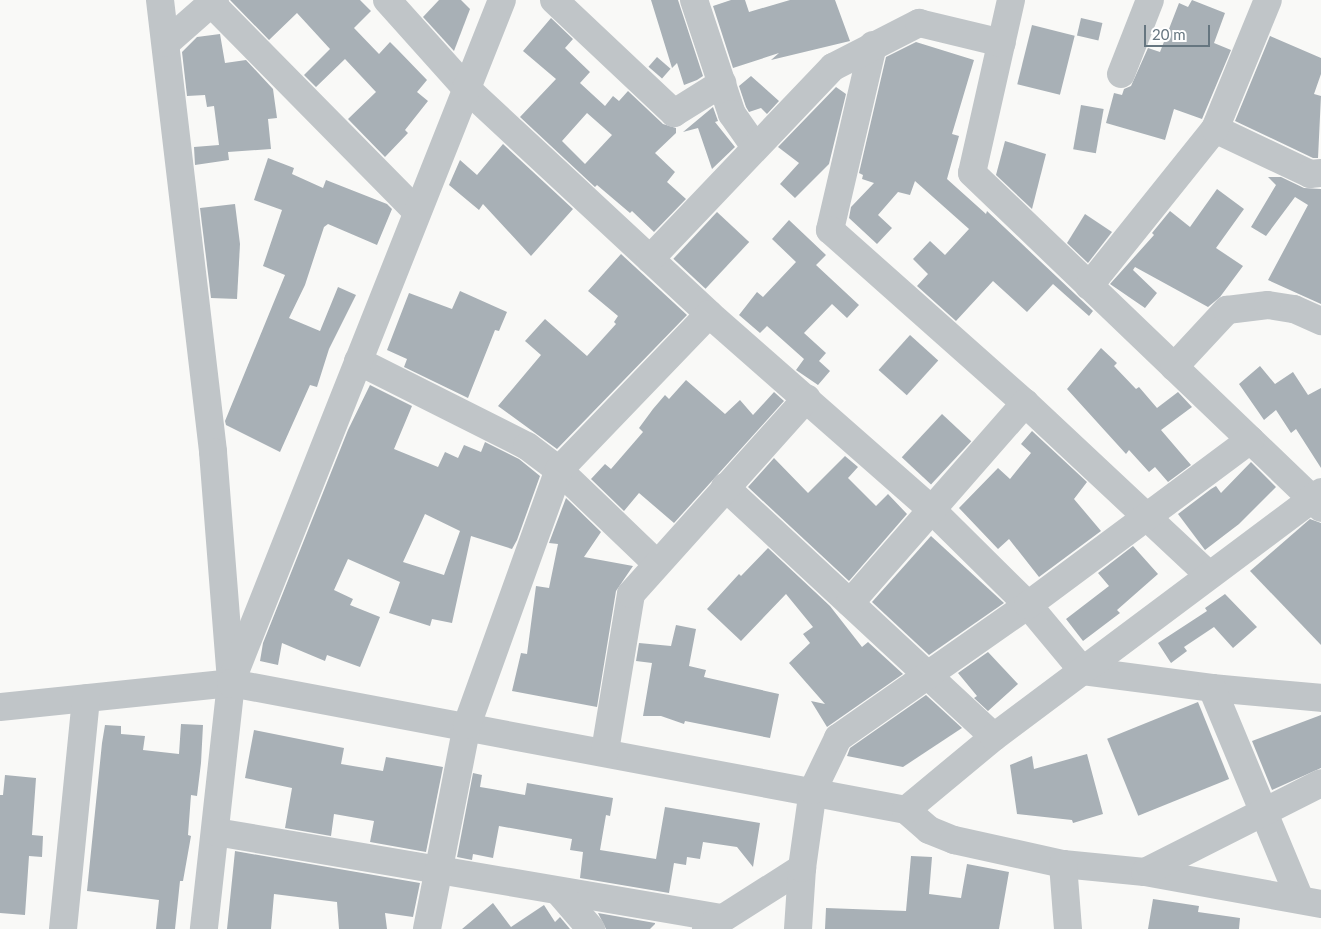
<!DOCTYPE html>
<style>
body{margin:0}
#map{position:relative;width:1321px;height:929px;overflow:hidden;background:#f9f9f7;font-family:Lato,sans-serif}
div>[style]{position:absolute}
.building>*{inset:0;background:#a8b0b6;transform-origin:0 0}
.minor>*{height:28px;margin:-14px;padding:0 14px;transform-origin:14px;border-radius:14px;background:#c0c5c8}
span{translate:-50% -50%;white-space:nowrap;text-align:center;line-height:1.15;-webkit-text-stroke:5px #fff;paint-order:stroke}
.scale{position:absolute;left:1144px;top:25px;width:66px;height:22px;box-sizing:border-box;border:2px solid #667680;border-top:0;padding-left:6px;font-size:15px;line-height:18px;white-space:nowrap;color:#667680;-webkit-text-stroke:4px #fff;paint-order:stroke}
</style>
<div id="map">
<div class="building">
<div style="clip-path:polygon(230px 0,360px 0,371px 11px,354px 28px,379px 54px,390px 42px,398px 50px,427px 80px,417px 92px,428px 101px,405px 130px,408px 133px,385px 157px,348px 119px,376px 92px,345px 59px,316px 87px,304px 75px,330px 49px,297px 13px,269px 40px)"></div>
<div style="clip-path:polygon(439px 0,461px 0,470px 9px,454px 51px,423px 17px)"></div>
<div style="clip-path:polygon(651px 0,678px 0,703px 76px,697px 80px,684px 85px,677px 63px,672px 68px)"></div>
<div style="clip-path:polygon(731px 0,745px 0,749px 12px,790px 0,835px 0,850px 41px,771px 60px,779px 53px,733px 68px,713px 6px)"></div>
<div style="clip-path:polygon(1192px 0,1225px 13px,1214px 43px,1231px 50px,1202px 119px,1174px 109px,1165px 140px,1106px 123px,1114px 93px,1122px 95px,1124px 89px,1131px 86px,1148px 48px,1160px 52px,1179px 3px,1188px 7px)"></div>
<div style="clip-path:polygon(evenodd,551px 18px,573px 39px,565px 48px,590px 72px,580px 83px,605px 106px,613px 96px,619px 101px,628px 91px,663px 124px,676px 128px,676px 133px,655px 153px,675px 172px,667px 182px,686px 199px,654px 232px,632px 211px,630px 213px,597px 185px,595px 187px,520px 117px,556px 79px,523px 51px,551px 18px,587px 113px,612px 135px,585px 164px,562px 141px,587px 113px)"></div>
<div style="left:1081px;top:18px;width:22px;height:18px;rotate:13deg"></div>
<div style="left:1032px;top:25px;width:44px;height:61px;rotate:14deg"></div>
<div style="clip-path:polygon(220px 34px,225px 63px,246px 60px,273px 89px,277px 118px,268px 119px,271px 149px,228px 152px,229px 160px,195px 165px,194px 147px,219px 145px,214px 106px,207px 107px,205px 95px,187px 96px,182px 52px,197px 37px)"></div>
<div style="clip-path:polygon(1270px 36px,1321px 58px,1321px 74px,1314px 94px,1321px 96px,1318px 158px,1313px 158px,1235px 121px)"></div>
<div style="clip-path:polygon(916px 42px,974px 60px,952px 134px,959px 136px,947px 179px,986px 214px,987px 211px,1093px 311px,1089px 316px,1053px 284px,1027px 312px,993px 281px,956px 321px,917px 286px,928px 274px,913px 259px,930px 241px,945px 255px,969px 229px,915px 181px,910px 195px,898px 192px,878px 215px,892px 228px,877px 244px,849px 218px,851px 207px,874px 183px,862px 179px,863px 175px,859px 173px,886px 57px)"></div>
<div style="left:657px;top:57px;width:18px;height:13px;rotate:41deg"></div>
<div style="clip-path:polygon(751px 76px,779px 101px,767px 114px,761px 108px,749px 112px,746px 107px,739px 86px)"></div>
<div style="clip-path:polygon(836px 87px,846px 94px,829px 164px,795px 198px,780px 184px,799px 163px,778px 147px)"></div>
<div style="left:1081px;top:105px;width:23px;height:45px;rotate:10deg"></div>
<div style="clip-path:polygon(713px 107px,718px 121px,715px 122px,735px 147px,712px 169px,698px 128px,683px 132px)"></div>
<div style="clip-path:polygon(1005px 141px,1046px 154px,1032px 209px,996px 175px)"></div>
<div style="clip-path:polygon(503px 144px,573px 209px,531px 256px,483px 204px,479px 210px,449px 185px,460px 160px,477px 175px)"></div>
<div style="clip-path:polygon(268px 158px,294px 168px,292px 174px,323px 188px,326px 180px,387px 204px,392px 209px,377px 245px,328px 224px,324px 227px,305px 285px,289px 318px,320px 331px,338px 287px,356px 295px,329px 349px,317px 387px,310px 385px,280px 452px,226px 425px,225px 421px,285px 275px,263px 266px,282px 210px,254px 200px)"></div>
<div style="clip-path:polygon(1268px 177px,1281px 177px,1304px 188px,1321px 189px,1321px 304px,1268px 280px,1308px 205px,1295px 197px,1266px 236px,1251px 227px,1276px 185px)"></div>
<div style="clip-path:polygon(1217px 189px,1244px 209px,1216px 248px,1243px 266px,1220px 297px,1208px 307px,1135px 267px,1133px 270px,1157px 293px,1145px 308px,1110px 284px,1154px 235px,1152px 233px,1170px 211px,1190px 227px)"></div>
<div style="clip-path:polygon(235px 204px,240px 244px,237px 299px,211px 298px,200px 208px)"></div>
<div style="left:717px;top:212px;width:44px;height:64px;rotate:43deg"></div>
<div style="clip-path:polygon(1085px 214px,1112px 232px,1088px 263px,1067px 243px)"></div>
<div style="clip-path:polygon(789px 220px,826px 255px,816px 265px,859px 305px,847px 318px,832px 304px,804px 333px,826px 353px,819px 361px,830px 371px,818px 385px,796px 370px,804px 359px,767px 326px,760px 333px,739px 315px,757px 292px,763px 297px,796px 262px,772px 239px)"></div>
<div style="clip-path:polygon(621px 254px,687px 315px,557px 449px,498px 406px,541px 355px,525px 341px,545px 319px,587px 356px,616px 324px,614px 322px,618px 316px,588px 291px)"></div>
<div style="clip-path:polygon(460px 291px,507px 312px,499px 331px,495px 330px,468px 398px,404px 367px,407px 359px,387px 350px,409px 293px,452px 309px)"></div>
<div style="left:910px;top:335px;width:38px;height:47px;rotate:42deg"></div>
<div style="clip-path:polygon(1101px 348px,1117px 363px,1114px 366px,1136px 389px,1139px 387px,1157px 408px,1178px 392px,1192px 407px,1161px 430px,1191px 465px,1168px 482px,1155px 467px,1149px 472px,1129px 450px,1126px 454px,1067px 389px)"></div>
<div style="clip-path:polygon(1260px 366px,1275px 384px,1293px 372px,1308px 395px,1321px 388px,1321px 468px,1296px 429px,1291px 433px,1276px 410px,1264px 420px,1239px 384px)"></div>
<div style="clip-path:polygon(686px 380px,725px 414px,740px 400px,753px 415px,774px 392px,784px 401px,674px 523px,639px 493px,624px 511px,591px 479px,605px 464px,611px 469px,643px 432px,639px 428px,653px 409px,665px 395px,669px 399px)"></div>
<div style="clip-path:polygon(evenodd,370px 385px,412px 406px,394px 449px,438px 467px,445px 452px,458px 458px,464px 445px,481px 452px,485px 442px,519px 459px,540px 476px,517px 540px,512px 549px,471px 536px,452px 623px,432px 619px,430px 626px,389px 613px,400px 582px,348px 559px,334px 590px,353px 599px,350px 605px,380px 617px,360px 667px,327px 655px,325px 661px,282px 643px,278px 665px,260px 661px,263px 643px,348px 430px,370px 385px,425px 514px,460px 531px,444px 575px,403px 562px,425px 514px)"></div>
<div style="left:942px;top:414px;width:40px;height:59px;rotate:43deg"></div>
<div style="clip-path:polygon(1032px 431px,1087px 482px,1074px 499px,1101px 531px,1039px 577px,1009px 539px,998px 549px,959px 508px,998px 468px,1010px 479px,1031px 453px,1021px 444px)"></div>
<div style="clip-path:polygon(845px 456px,858px 467px,848px 478px,876px 506px,888px 494px,907px 514px,849px 581px,748px 487px,774px 458px,808px 493px)"></div>
<div style="clip-path:polygon(1251px 462px,1276px 487px,1239px 524px,1205px 550px,1178px 514px,1211px 489px,1216px 486px,1221px 493px)"></div>
<div style="clip-path:polygon(566px 498px,601px 532px,584px 557px,633px 566px,616px 591px,597px 707px,512px 691px,521px 653px,527px 654px,536px 586px,549px 588px,558px 544px,549px 543px)"></div>
<div style="clip-path:polygon(1310px 519px,1321px 523px,1321px 645px,1250px 571px)"></div>
<div style="clip-path:polygon(931px 536px,1004px 603px,929px 655px,872px 602px)"></div>
<div style="clip-path:polygon(1133px 546px,1158px 574px,1117px 610px,1120px 613px,1083px 641px,1066px 619px,1109px 586px,1098px 573px)"></div>
<div style="clip-path:polygon(768px 548px,830px 606px,862px 647px,868px 642px,903px 674px,827px 727px,811px 701px,825px 704px,789px 663px,810px 643px,803px 634px,813px 627px,786px 594px,741px 641px,707px 609px,739px 574px,741px 576px)"></div>
<div style="clip-path:polygon(1225px 594px,1257px 627px,1233px 648px,1214px 627px,1184px 647px,1187px 651px,1171px 663px,1158px 643px,1207px 611px,1205px 608px)"></div>
<div style="clip-path:polygon(676px 625px,696px 629px,689px 666px,706px 670px,704px 677px,779px 694px,770px 738px,685px 721px,684px 724px,661px 716px,643px 716px,652px 663px,636px 661px,639px 643px,671px 646px)"></div>
<div style="clip-path:polygon(988px 652px,1018px 684px,988px 711px,974px 698px,977px 696px,958px 673px)"></div>
<div style="clip-path:polygon(926px 695px,962px 728px,903px 767px,847px 756px,850px 748px)"></div>
<div style="left:1198px;top:702px;width:83px;height:98px;rotate:68deg"></div>
<div style="clip-path:polygon(1321px 715px,1321px 768px,1272px 790px,1252px 741px)"></div>
<div style="clip-path:polygon(181px 724px,203px 725px,201px 763px,197px 796px,191px 795px,188px 835px,191px 836px,183px 881px,180px 881px,175px 929px,156px 929px,159px 900px,87px 891px,102px 743px,105px 725px,121px 726px,121px 734px,145px 736px,143px 750px,179px 754px)"></div>
<div style="clip-path:polygon(254px 730px,344px 748px,341px 764px,383px 771px,386px 757px,443px 767px,426px 852px,370px 842px,374px 821px,334px 814px,331px 836px,285px 828px,292px 788px,245px 778px)"></div>
<div style="clip-path:polygon(1087px 754px,1103px 814px,1073px 823px,1072px 820px,1017px 814px,1010px 765px,1032px 756px,1034px 769px)"></div>
<div style="clip-path:polygon(473px 773px,482px 775px,480px 787px,492px 789px,525px 795px,527px 783px,613px 798px,610px 816px,606px 815px,600px 850px,656px 859px,665px 807px,760px 823px,753px 867px,737px 847px,703px 842px,700px 859px,687px 857px,686px 865px,674px 863px,669px 893px,580px 878px,583px 852px,570px 850px,572px 839px,499px 826px,493px 858px,473px 854px,472px 860px,457px 857px)"></div>
<div style="clip-path:polygon(5px 775px,36px 778px,32px 835px,43px 836px,42px 857px,29px 856px,25px 915px,0 913px,0 795px,3px 795px)"></div>
<div style="clip-path:polygon(235px 851px,420px 883px,413px 917px,385px 913px,387px 929px,339px 929px,337px 902px,274px 894px,271px 929px,227px 929px)"></div>
<div style="clip-path:polygon(911px 856px,932px 857px,929px 894px,961px 898px,967px 864px,1009px 872px,999px 929px,825px 929px,826px 908px,906px 911px)"></div>
<div style="clip-path:polygon(1153px 899px,1199px 906px,1198px 912px,1240px 918px,1239px 929px,1148px 929px)"></div>
<div style="clip-path:polygon(493px 903px,511px 927px,544px 905px,555px 922px,560px 917px,570px 929px,462px 929px)"></div>
<div style="clip-path:polygon(598px 913px,655px 923px,655px 924px,650px 929px,606px 929px)"></div>
</div>
<div class="minor">
<div style="left:160px;top:0;width:455px;rotate:83.3deg"></div>
<div style="left:213px;top:452px;width:232px;rotate:85.5deg"></div>
<div style="left:231px;top:683px;width:247px;rotate:96.3deg"></div>
<div style="left:387px;top:0;width:118px;rotate:48.1deg"></div>
<div style="left:466px;top:88px;width:332px;rotate:42.9deg"></div>
<div style="left:709px;top:314px;width:298px;rotate:41.3deg"></div>
<div style="left:933px;top:511px;width:134px;rotate:44.7deg"></div>
<div style="left:1028px;top:605px;width:86px;rotate:50.2deg"></div>
<div style="left:1083px;top:671px;width:130px;rotate:7.5deg"></div>
<div style="left:1212px;top:688px;width:109px;rotate:5.2deg"></div>
<div style="left:554px;top:0;width:165px;rotate:43.3deg"></div>
<div style="left:674px;top:113px;width:57px;rotate:-32deg"></div>
<div style="left:694px;top:0;width:120px;rotate:71.6deg"></div>
<div style="left:732px;top:114px;width:39px;rotate:55deg"></div>
<div style="left:1011px;top:0;width:177px;rotate:102.7deg"></div>
<div style="left:972px;top:173px;width:484px;rotate:43.8deg"></div>
<div style="left:211px;top:3px;width:293px;rotate:45.4deg"></div>
<div style="left:166px;top:43px;width:65px;rotate:-41.3deg"></div>
<div style="left:873px;top:45px;width:190px;rotate:103.1deg"></div>
<div style="left:830px;top:230px;width:261px;rotate:41.6deg"></div>
<div style="left:1025px;top:403px;width:250px;rotate:43.1deg"></div>
<div style="left:1121px;top:74px;width:79px;rotate:-68.6deg"></div>
<div style="left:1215px;top:129px;width:105px;rotate:25.3deg"></div>
<div style="left:1310px;top:174px;width:11px;rotate:-5deg"></div>
<div style="left:650px;top:259px;width:265px;rotate:-46.4deg"></div>
<div style="left:833px;top:67px;width:97px;rotate:-27.1deg"></div>
<div style="left:919px;top:23px;width:85px;rotate:13.5deg"></div>
<div style="left:1089px;top:286px;width:201px;rotate:-51.3deg"></div>
<div style="left:1215px;top:129px;width:139px;rotate:-67.7deg"></div>
<div style="left:358px;top:361px;width:189px;rotate:26.7deg"></div>
<div style="left:527px;top:446px;width:40px;rotate:37deg"></div>
<div style="left:559px;top:470px;width:134px;rotate:43.8deg"></div>
<div style="left:1174px;top:367px;width:78px;rotate:-47.1deg"></div>
<div style="left:1227px;top:310px;width:41px;rotate:-7deg"></div>
<div style="left:1268px;top:305px;width:26px;rotate:9deg"></div>
<div style="left:1294px;top:309px;width:30px;rotate:24deg"></div>
<div style="left:725px;top:487px;width:367px;rotate:42.9deg"></div>
<div style="left:850px;top:603px;width:266px;rotate:-48.8deg"></div>
<div style="left:233px;top:677px;width:728px;rotate:-68.33deg"></div>
<div style="left:1212px;top:688px;width:229px;rotate:67.4deg"></div>
<div style="left:0;top:707px;width:232px;rotate:-5.9deg"></div>
<div style="left:231px;top:683px;width:687px;rotate:10.66deg"></div>
<div style="left:906px;top:810px;width:30px;rotate:41deg"></div>
<div style="left:929px;top:830px;width:27px;rotate:22deg"></div>
<div style="left:954px;top:840px;width:112px;rotate:12.4deg"></div>
<div style="left:1063px;top:864px;width:82px;rotate:5.6deg"></div>
<div style="left:1145px;top:872px;width:179px;rotate:10.3deg"></div>
<div style="left:605px;top:751px;width:159px;rotate:-80.6deg"></div>
<div style="left:631px;top:594px;width:263px;rotate:-48.1deg"></div>
<div style="left:906px;top:810px;width:114px;rotate:-39.7deg"></div>
<div style="left:994px;top:737px;width:409px;rotate:-36.8deg"></div>
<div style="left:216px;top:832px;width:511px;rotate:9.68deg"></div>
<div style="left:1063px;top:864px;width:65px;rotate:85.6deg"></div>
<div style="left:1145px;top:872px;width:197px;rotate:-26.8deg"></div>
<div style="left:560px;top:893px;width:48px;rotate:49.3deg"></div>
<div style="left:63px;top:929px;width:232px;rotate:-84.3deg"></div>
<div style="left:427px;top:929px;width:208px;rotate:-78.9deg"></div>
<div style="left:467px;top:725px;width:271px;rotate:-70.2deg"></div>
<div style="left:559px;top:470px;width:216px;rotate:-46.1deg"></div>
<div style="left:706px;top:929px;width:114px;rotate:-32.4deg"></div>
<div style="left:798px;top:929px;width:61px;rotate:-86.2deg"></div>
<div style="left:802px;top:868px;width:79px;rotate:-82deg"></div>
<div style="left:813px;top:790px;width:58px;rotate:-64.3deg"></div>
<div style="left:838px;top:738px;width:232px;rotate:-35deg"></div>
<div style="left:1028px;top:605px;width:277px;rotate:-36.6deg"></div>
</div>
<div class="scale">20 m</div>
</div>
